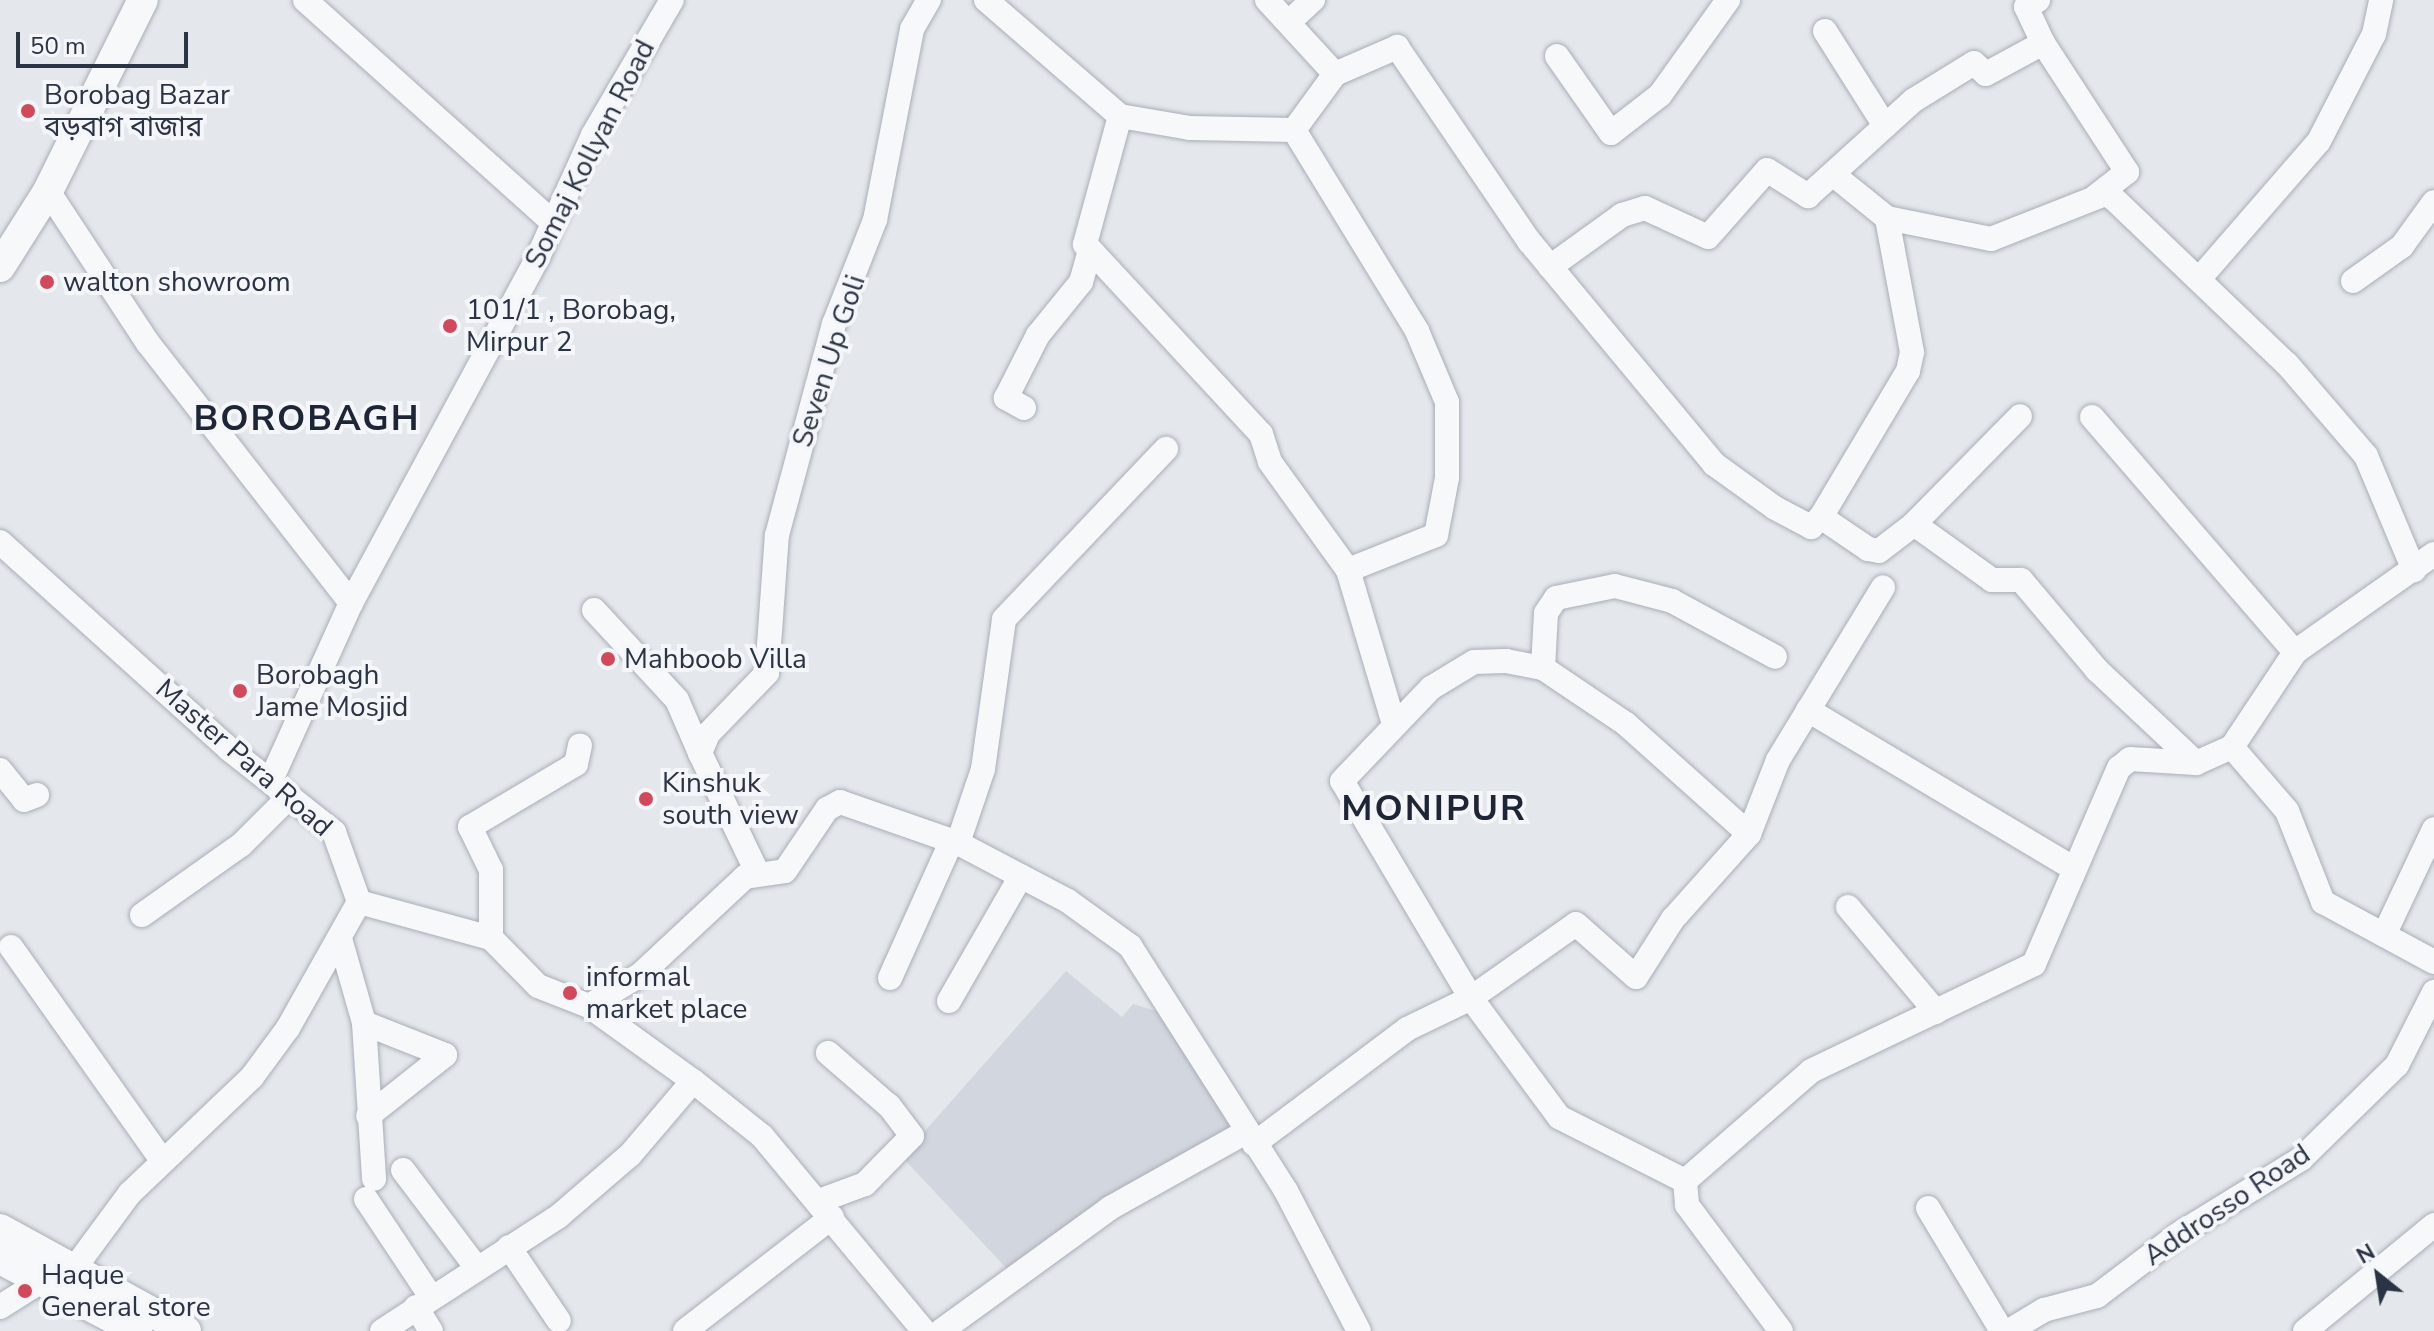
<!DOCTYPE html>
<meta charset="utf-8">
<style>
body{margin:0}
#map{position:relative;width:2434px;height:1331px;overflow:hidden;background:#e4e7ec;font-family:"Nunito Sans","Noto Sans Bengali",sans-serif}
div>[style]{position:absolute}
.built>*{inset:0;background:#d2d6de}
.roads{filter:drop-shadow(0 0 2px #a9aeb7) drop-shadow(0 0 2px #a9aeb7)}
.minor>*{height:24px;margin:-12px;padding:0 12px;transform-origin:12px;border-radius:12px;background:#f7f8fa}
.tertiary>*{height:30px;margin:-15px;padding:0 15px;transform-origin:15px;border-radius:15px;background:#f7f8fa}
.dots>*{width:22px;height:22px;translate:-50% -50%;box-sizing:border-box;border:4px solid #f4f6f9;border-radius:50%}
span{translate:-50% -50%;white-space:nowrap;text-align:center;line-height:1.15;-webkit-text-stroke:8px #f4f6f9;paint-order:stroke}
.poi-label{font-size:28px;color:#2b3445}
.left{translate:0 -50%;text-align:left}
.street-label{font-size:28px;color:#2b3445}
.district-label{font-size:36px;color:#1d2536;font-weight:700;letter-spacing:2px}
.north{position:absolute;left:2338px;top:1235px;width:80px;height:80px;-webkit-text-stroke:6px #f4f6f9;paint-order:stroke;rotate:330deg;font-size:22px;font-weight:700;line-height:32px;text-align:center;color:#2b3445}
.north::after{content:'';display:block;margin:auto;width:28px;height:36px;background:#2b3445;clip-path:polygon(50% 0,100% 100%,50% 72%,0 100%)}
.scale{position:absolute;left:16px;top:32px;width:172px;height:36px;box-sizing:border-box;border:4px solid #2b3445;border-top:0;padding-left:10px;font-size:24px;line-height:28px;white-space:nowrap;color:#2b3445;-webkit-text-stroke:6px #f4f6f9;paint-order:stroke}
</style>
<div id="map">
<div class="built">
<div style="clip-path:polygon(1066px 971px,1122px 1017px,1133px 1004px,1156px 1011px,1234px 1129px,1010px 1272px,902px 1157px)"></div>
</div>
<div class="roads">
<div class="minor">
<div style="left:305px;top:0;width:332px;rotate:41.9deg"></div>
<div style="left:986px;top:0;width:177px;rotate:40.9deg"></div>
<div style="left:1120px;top:116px;width:71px;rotate:9.7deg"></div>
<div style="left:1190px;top:128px;width:104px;rotate:1.1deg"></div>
<div style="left:1294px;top:130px;width:236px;rotate:58.5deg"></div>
<div style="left:1417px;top:331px;width:77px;rotate:67.1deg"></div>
<div style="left:1447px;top:402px;width:76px;rotate:90deg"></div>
<div style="left:1447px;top:478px;width:58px;rotate:100.9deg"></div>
<div style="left:1436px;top:535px;width:95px;rotate:158.3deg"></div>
<div style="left:1267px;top:0;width:100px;rotate:47.4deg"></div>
<div style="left:1289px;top:22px;width:33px;rotate:-43deg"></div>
<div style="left:1825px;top:31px;width:112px;rotate:57.7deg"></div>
<div style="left:2043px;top:43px;width:154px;rotate:56.9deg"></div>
<div style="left:2127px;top:172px;width:41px;rotate:142deg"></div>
<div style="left:1557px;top:56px;width:94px;rotate:55deg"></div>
<div style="left:1611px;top:133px;width:62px;rotate:-37.8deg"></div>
<div style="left:1660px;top:95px;width:117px;rotate:-54.4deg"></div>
<div style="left:1120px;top:116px;width:133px;rotate:105.3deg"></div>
<div style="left:1085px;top:244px;width:259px;rotate:47.2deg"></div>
<div style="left:1261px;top:434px;width:29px;rotate:72deg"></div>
<div style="left:1270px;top:462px;width:133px;rotate:54.2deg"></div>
<div style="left:1348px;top:570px;width:158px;rotate:73.4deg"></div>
<div style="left:1294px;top:130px;width:69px;rotate:-53.8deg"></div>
<div style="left:1335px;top:74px;width:68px;rotate:-23.5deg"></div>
<div style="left:1397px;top:47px;width:235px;rotate:55.8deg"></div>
<div style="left:1529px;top:241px;width:290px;rotate:50.3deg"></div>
<div style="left:1714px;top:464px;width:75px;rotate:35.8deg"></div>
<div style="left:1775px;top:508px;width:41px;rotate:27.8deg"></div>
<div style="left:1811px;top:527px;width:14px;rotate:-45deg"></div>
<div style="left:1821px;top:517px;width:57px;rotate:34.2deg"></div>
<div style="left:1868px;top:549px;width:11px;rotate:10deg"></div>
<div style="left:1879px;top:551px;width:44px;rotate:-37.6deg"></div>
<div style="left:1914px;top:524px;width:96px;rotate:35.7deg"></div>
<div style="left:1992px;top:580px;width:29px"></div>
<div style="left:2021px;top:580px;width:118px;rotate:49.8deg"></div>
<div style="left:2097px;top:670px;width:136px;rotate:43.2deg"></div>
<div style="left:1835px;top:176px;width:67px;rotate:38.9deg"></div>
<div style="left:1887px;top:218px;width:106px;rotate:11.4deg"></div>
<div style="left:1991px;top:239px;width:123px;rotate:-21.5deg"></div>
<div style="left:2105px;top:194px;width:9px;rotate:27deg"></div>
<div style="left:2113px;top:198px;width:240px;rotate:43.7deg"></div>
<div style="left:2287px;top:364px;width:121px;rotate:49.3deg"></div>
<div style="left:2366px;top:456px;width:124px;rotate:67.2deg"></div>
<div style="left:48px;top:191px;width:182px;rotate:56.7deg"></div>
<div style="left:148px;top:343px;width:330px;rotate:52deg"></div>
<div style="left:1550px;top:267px;width:89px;rotate:-35.8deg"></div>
<div style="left:1622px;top:215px;width:24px;rotate:-17deg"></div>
<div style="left:1645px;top:208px;width:69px;rotate:24.7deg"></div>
<div style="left:1708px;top:237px;width:89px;rotate:-48.6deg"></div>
<div style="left:1767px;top:170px;width:49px;rotate:32.4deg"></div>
<div style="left:1808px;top:196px;width:143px;rotate:-42.2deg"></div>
<div style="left:1914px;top:100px;width:70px;rotate:-31.7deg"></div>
<div style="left:1974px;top:63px;width:16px;rotate:43deg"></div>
<div style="left:1986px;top:74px;width:65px;rotate:-28.5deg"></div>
<div style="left:2043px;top:43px;width:40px;rotate:-115deg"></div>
<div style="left:2026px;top:7px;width:14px;rotate:-30deg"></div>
<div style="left:2200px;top:278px;width:181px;rotate:-49deg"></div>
<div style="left:2319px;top:141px;width:120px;rotate:-62.8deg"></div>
<div style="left:2374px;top:34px;width:35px;rotate:-78deg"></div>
<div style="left:2353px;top:281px;width:60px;rotate:-35.5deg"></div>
<div style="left:2402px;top:246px;width:54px;rotate:-54deg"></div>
<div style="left:1024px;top:408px;width:21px;rotate:-151deg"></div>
<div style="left:1006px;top:398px;width:71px;rotate:-63.1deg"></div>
<div style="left:1038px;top:335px;width:68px;rotate:-50.9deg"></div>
<div style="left:1081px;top:282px;width:33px;rotate:-74deg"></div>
<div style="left:2092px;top:417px;width:311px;rotate:49.2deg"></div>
<div style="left:1821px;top:517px;width:170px;rotate:-59.2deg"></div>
<div style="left:1908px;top:371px;width:19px;rotate:-78deg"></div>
<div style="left:1912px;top:352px;width:136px;rotate:-100.6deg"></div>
<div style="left:1914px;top:524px;width:151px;rotate:-45.5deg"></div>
<div style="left:0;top:542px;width:309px;rotate:42.1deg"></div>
<div style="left:229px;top:749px;width:134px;rotate:38.3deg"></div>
<div style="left:334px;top:832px;width:74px;rotate:70.3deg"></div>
<div style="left:359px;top:902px;width:145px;rotate:119.4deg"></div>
<div style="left:288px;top:1028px;width:61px;rotate:126.3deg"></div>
<div style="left:252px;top:1077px;width:168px;rotate:136.4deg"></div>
<div style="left:130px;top:1193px;width:94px;rotate:126.4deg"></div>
<div style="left:594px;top:610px;width:122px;rotate:47.3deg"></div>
<div style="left:677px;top:700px;width:58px;rotate:66.5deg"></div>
<div style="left:1543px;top:668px;width:55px;rotate:-86.9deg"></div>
<div style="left:1546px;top:613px;width:18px;rotate:-56deg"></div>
<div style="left:1556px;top:598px;width:60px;rotate:-11.5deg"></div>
<div style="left:1615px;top:586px;width:59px;rotate:14.7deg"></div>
<div style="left:1672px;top:601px;width:117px;rotate:28.5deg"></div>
<div style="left:1808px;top:710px;width:306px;rotate:30.8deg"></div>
<div style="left:2232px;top:747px;width:84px;rotate:49.3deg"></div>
<div style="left:2287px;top:811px;width:98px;rotate:68.4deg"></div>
<div style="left:2323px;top:902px;width:126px;rotate:28.4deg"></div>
<div style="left:0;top:770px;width:38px;rotate:51deg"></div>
<div style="left:24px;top:800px;width:14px;rotate:-21deg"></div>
<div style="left:271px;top:780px;width:194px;rotate:-65.7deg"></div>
<div style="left:351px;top:603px;width:393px;rotate:-61.6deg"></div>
<div style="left:538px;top:257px;width:134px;rotate:-65.7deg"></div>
<div style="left:593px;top:135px;width:156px;rotate:-59.7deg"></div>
<div style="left:958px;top:843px;width:78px;rotate:-71.3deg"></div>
<div style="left:983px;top:769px;width:151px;rotate:-82deg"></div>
<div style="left:1004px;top:619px;width:235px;rotate:-46.4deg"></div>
<div style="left:757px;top:872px;width:132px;rotate:-115.6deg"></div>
<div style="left:700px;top:753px;width:21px;rotate:-67deg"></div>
<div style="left:708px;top:734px;width:85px;rotate:-46deg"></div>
<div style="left:767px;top:673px;width:138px;rotate:-85.9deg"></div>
<div style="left:777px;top:535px;width:219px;rotate:-74.9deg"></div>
<div style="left:834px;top:324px;width:112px;rotate:-68.5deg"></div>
<div style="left:875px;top:220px;width:195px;rotate:-79deg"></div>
<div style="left:912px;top:29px;width:34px;rotate:-60deg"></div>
<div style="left:359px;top:902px;width:137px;rotate:15.3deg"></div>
<div style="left:491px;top:938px;width:67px;rotate:45.6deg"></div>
<div style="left:538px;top:986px;width:55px;rotate:21.4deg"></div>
<div style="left:589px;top:1006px;width:128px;rotate:35.8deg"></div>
<div style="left:693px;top:1081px;width:88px;rotate:38.6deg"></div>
<div style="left:762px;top:1136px;width:254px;rotate:50.3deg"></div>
<div style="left:1848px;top:907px;width:137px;rotate:50deg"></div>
<div style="left:142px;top:915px;width:121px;rotate:-35.3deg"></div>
<div style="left:241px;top:845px;width:68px;rotate:-45deg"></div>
<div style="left:2384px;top:935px;width:117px;rotate:-64.7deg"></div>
<div style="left:491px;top:938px;width:68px;rotate:-90deg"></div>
<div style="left:491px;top:870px;width:48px;rotate:-116deg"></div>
<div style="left:470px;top:827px;width:123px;rotate:-30.7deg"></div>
<div style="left:576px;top:764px;width:19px;rotate:-78deg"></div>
<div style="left:341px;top:942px;width:84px;rotate:74.1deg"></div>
<div style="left:364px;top:1023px;width:156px;rotate:86.3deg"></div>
<div style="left:11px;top:947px;width:261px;rotate:54.7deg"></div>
<div style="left:890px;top:978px;width:151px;rotate:-65.8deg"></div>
<div style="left:949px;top:1001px;width:144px;rotate:-60.1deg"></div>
<div style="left:589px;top:1006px;width:60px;rotate:-31.3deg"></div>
<div style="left:640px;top:975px;width:144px;rotate:-43deg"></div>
<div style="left:745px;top:877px;width:40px;rotate:-8.5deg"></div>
<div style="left:785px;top:871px;width:75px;rotate:-55.9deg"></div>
<div style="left:827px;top:809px;width:15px;rotate:-28deg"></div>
<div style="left:840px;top:802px;width:125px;rotate:19.2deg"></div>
<div style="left:958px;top:843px;width:124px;rotate:27.8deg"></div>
<div style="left:1068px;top:901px;width:77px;rotate:36deg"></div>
<div style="left:1130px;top:946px;width:290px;rotate:57.5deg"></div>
<div style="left:1286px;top:1191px;width:158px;rotate:62.5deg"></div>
<div style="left:364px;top:1023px;width:87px;rotate:21.6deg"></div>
<div style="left:445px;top:1055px;width:98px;rotate:141.6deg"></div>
<div style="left:1254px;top:1144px;width:191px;rotate:-36.9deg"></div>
<div style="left:1407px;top:1029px;width:71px;rotate:-25.8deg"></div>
<div style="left:1471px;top:998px;width:128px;rotate:-35.2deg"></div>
<div style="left:1576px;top:924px;width:80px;rotate:41.5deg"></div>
<div style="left:1636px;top:977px;width:69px;rotate:-57.5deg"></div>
<div style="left:1673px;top:919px;width:114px;rotate:-48.2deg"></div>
<div style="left:1749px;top:834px;width:79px;rotate:-68.6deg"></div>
<div style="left:1778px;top:760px;width:202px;rotate:-58.7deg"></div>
<div style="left:403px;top:1170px;width:121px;rotate:53deg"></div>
<div style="left:1685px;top:1181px;width:141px;rotate:-153.1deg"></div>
<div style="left:1559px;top:1117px;width:148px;rotate:-126.5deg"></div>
<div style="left:1471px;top:998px;width:252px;rotate:-120.7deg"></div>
<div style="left:1342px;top:781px;width:129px;rotate:-46.3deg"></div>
<div style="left:1431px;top:688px;width:50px;rotate:-31.2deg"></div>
<div style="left:1474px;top:662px;width:32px;rotate:-2deg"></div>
<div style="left:1506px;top:661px;width:38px;rotate:11deg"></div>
<div style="left:1543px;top:668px;width:100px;rotate:34deg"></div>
<div style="left:1626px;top:724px;width:165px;rotate:41.8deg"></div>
<div style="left:1685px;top:1181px;width:167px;rotate:-41.1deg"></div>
<div style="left:1811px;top:1071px;width:247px;rotate:-25.6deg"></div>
<div style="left:2034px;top:964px;width:214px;rotate:-66.6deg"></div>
<div style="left:2119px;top:768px;width:14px;rotate:-39deg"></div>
<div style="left:2130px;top:759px;width:66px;rotate:3.5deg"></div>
<div style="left:2196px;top:763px;width:39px;rotate:-24deg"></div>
<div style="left:2232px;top:747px;width:114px;rotate:-56.4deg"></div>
<div style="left:2295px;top:652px;width:170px;rotate:-35.2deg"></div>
<div style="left:1685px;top:1181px;width:24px;rotate:85deg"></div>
<div style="left:1687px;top:1205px;width:157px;rotate:53.3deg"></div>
<div style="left:366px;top:1199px;width:118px;rotate:56.4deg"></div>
<div style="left:819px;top:1201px;width:49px;rotate:-20.3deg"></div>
<div style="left:865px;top:1184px;width:67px;rotate:-45.6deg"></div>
<div style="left:912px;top:1136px;width:38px;rotate:-127deg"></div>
<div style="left:889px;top:1106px;width:81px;rotate:-139deg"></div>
<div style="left:1928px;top:1208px;width:144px;rotate:59deg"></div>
<div style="left:509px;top:1247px;width:89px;rotate:56deg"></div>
<div style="left:0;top:1307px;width:51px;rotate:-32.1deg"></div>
<div style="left:416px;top:1307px;width:28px;rotate:58deg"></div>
<div style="left:382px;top:1331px;width:211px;rotate:-33deg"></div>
<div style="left:559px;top:1216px;width:94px;rotate:-40.7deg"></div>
<div style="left:630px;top:1155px;width:97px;rotate:-49.6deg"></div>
<div style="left:685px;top:1331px;width:186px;rotate:-37.8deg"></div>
<div style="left:941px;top:1331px;width:209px;rotate:-36deg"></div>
<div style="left:1110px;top:1208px;width:156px;rotate:-29.2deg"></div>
<div style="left:2009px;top:1331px;width:41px;rotate:-31deg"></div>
<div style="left:2044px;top:1310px;width:55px;rotate:-14.8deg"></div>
<div style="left:2097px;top:1296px;width:103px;rotate:-37.1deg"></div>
<div style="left:2179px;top:1234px;width:143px;rotate:-31.6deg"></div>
<div style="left:2301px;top:1159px;width:134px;rotate:-44.4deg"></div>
<div style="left:2397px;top:1065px;width:82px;rotate:-63.1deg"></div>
<div style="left:2305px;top:1331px;width:167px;rotate:-39.4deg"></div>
</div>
<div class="tertiary">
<div style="left:0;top:267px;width:90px;rotate:-57.7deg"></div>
<div style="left:48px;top:191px;width:213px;rotate:-63.6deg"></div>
<div style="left:0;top:1229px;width:212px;rotate:28.7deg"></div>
<div style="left:0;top:1259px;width:155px;rotate:27.7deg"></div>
</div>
</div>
<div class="dots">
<div style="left:28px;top:111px;background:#d1495b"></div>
<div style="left:47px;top:282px;background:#d1495b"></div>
<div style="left:450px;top:326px;background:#d1495b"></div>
<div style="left:608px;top:659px;background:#d1495b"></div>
<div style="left:240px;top:691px;background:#d1495b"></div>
<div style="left:646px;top:799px;background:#d1495b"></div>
<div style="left:570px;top:993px;background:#d1495b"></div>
<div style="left:25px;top:1291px;background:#d1495b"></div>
</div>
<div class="poi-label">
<span class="left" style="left:44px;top:111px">Borobag Bazar<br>বড়বাগ বাজার</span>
<span class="left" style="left:63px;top:282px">walton showroom</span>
<span class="left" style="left:466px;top:326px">101/1 , Borobag,<br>Mirpur 2</span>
<span class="left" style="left:624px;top:659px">Mahboob Villa</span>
<span class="left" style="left:256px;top:691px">Borobagh<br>Jame Mosjid</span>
<span class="left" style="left:662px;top:799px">Kinshuk<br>south view</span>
<span class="left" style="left:586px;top:993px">informal<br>market place</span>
<span class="left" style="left:41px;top:1291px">Haque<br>General store</span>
</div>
<div class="street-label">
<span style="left:590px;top:154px;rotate:-63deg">Somaj Kollyan Road</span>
<span style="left:829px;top:361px;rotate:-72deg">Seven Up Goli</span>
<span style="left:244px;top:758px;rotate:41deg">Master Para Road</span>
<span style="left:2227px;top:1205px;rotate:-34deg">Addrosso Road</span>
</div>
<div class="district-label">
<span style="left:307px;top:419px">BOROBAGH</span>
<span style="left:1434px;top:809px">MONIPUR</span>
</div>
<div class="north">N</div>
<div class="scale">50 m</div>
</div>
